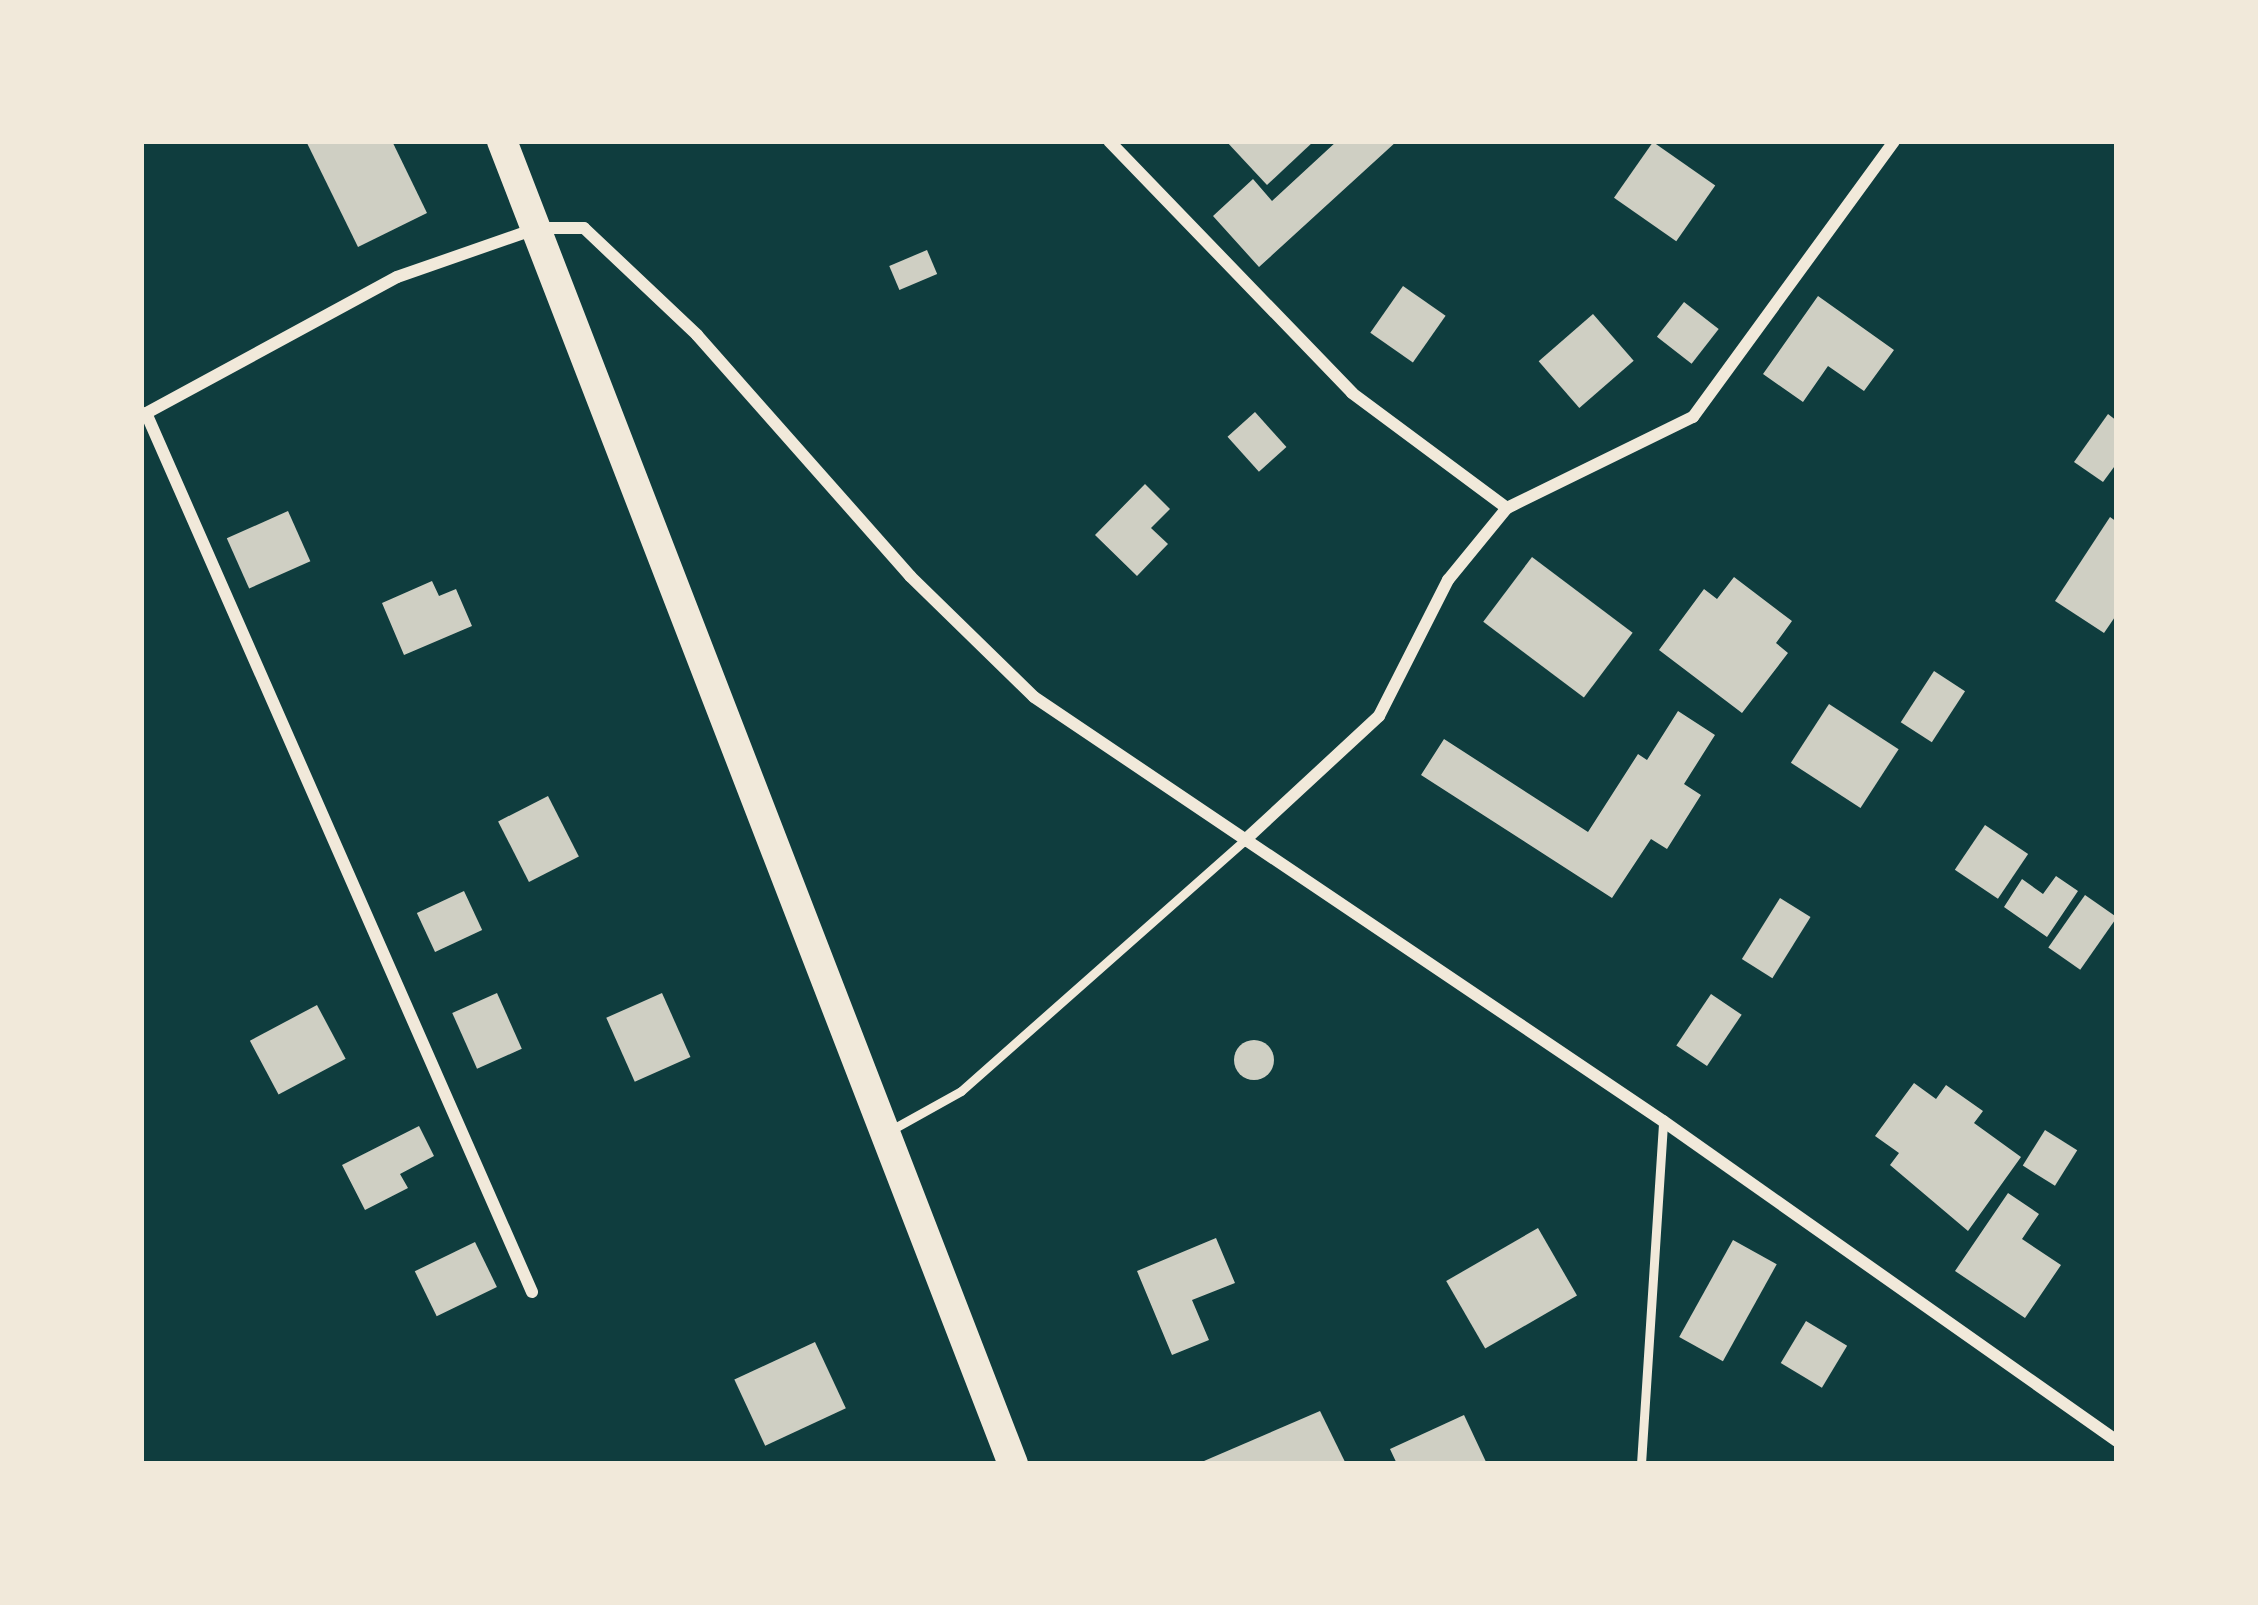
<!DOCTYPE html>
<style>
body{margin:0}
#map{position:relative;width:2258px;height:1605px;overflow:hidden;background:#0f3d3e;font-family:Manrope,sans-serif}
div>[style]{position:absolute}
.building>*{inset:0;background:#cfcfc3;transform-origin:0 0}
.round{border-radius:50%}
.service>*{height:9px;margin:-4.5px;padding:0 4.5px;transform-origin:4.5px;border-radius:4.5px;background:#f1e9da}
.minor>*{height:12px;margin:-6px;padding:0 6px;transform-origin:6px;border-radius:6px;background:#f1e9da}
.primary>*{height:30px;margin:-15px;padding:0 15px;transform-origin:15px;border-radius:15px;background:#f1e9da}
span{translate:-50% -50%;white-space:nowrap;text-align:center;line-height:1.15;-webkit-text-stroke:9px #f1e9da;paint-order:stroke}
.frame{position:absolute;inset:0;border:144px solid #f1e9da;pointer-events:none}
</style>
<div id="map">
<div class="building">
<div style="clip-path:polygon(306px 141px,392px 141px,427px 213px,358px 247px)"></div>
<div style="clip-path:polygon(1226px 141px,1314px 141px,1267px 185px)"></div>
<div style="clip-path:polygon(1337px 141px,1397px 141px,1259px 267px,1213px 216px,1253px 179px,1272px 201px)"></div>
<div style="left:1653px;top:142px;width:76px;height:68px;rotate:35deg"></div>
<div style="left:927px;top:250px;width:26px;height:41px;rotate:67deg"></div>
<div style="left:1403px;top:286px;width:52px;height:57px;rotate:35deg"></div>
<div style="clip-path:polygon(1818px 296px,1894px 350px,1864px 391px,1828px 366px,1803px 402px,1763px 374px)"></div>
<div style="left:1684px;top:302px;width:44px;height:44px;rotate:38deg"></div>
<div style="left:1593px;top:314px;width:62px;height:72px;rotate:49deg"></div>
<div style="left:1255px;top:412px;width:47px;height:37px;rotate:48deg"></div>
<div style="clip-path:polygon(2108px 414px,2117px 421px,2117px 463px,2103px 482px,2074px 462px)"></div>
<div style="clip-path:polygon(1145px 484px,1170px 509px,1151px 528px,1168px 544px,1137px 576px,1095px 535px)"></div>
<div style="left:288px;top:511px;width:55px;height:67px;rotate:66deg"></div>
<div style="clip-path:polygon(2110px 517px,2117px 522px,2117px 614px,2104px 633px,2055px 601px)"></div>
<div style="left:1532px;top:557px;width:126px;height:81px;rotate:37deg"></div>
<div style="clip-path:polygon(1734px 577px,1792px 621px,1776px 643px,1788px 653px,1742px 713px,1659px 650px,1704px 589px,1717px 599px)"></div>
<div style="clip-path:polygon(432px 581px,439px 596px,456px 589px,472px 626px,404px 655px,382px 603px)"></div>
<div style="left:1934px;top:671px;width:37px;height:61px;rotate:33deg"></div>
<div style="left:1829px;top:704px;width:83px;height:70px;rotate:33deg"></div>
<div style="clip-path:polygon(1678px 711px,1715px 735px,1684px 784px,1701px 795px,1667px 849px,1651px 839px,1612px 898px,1421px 775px,1444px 739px,1588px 832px,1638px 754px,1647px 760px)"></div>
<div style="left:548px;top:796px;width:68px;height:56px;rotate:63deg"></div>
<div style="left:1985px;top:825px;width:52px;height:54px;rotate:34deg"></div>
<div style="clip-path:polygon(2056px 876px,2078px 891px,2047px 937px,2004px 907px,2022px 879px,2043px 894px)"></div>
<div style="left:464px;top:891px;width:43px;height:52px;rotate:65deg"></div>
<div style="left:2085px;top:895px;width:39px;height:64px;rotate:35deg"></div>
<div style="left:1780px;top:898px;width:36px;height:72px;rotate:32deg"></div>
<div style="left:497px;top:993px;width:61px;height:49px;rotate:66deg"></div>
<div style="left:662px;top:993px;width:70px;height:61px;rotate:66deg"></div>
<div style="left:1711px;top:994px;width:37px;height:62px;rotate:34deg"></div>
<div style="left:317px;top:1005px;width:61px;height:76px;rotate:62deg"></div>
<div class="round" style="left:1234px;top:1040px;width:40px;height:40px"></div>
<div style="clip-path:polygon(1914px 1083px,1936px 1099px,1946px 1085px,1983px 1111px,1974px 1123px,2021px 1157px,1968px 1231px,1890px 1165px,1899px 1153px,1875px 1136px)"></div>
<div style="clip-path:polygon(419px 1126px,434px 1156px,400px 1174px,408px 1188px,365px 1210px,342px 1165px)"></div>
<div style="left:2045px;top:1130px;width:38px;height:42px;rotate:32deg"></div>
<div style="clip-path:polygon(2008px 1193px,2039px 1214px,2022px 1239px,2061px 1265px,2025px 1318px,1955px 1271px)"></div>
<div style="left:1538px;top:1228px;width:78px;height:106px;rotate:60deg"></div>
<div style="clip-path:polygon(1216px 1238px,1235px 1283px,1192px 1300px,1209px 1340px,1172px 1355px,1137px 1271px)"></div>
<div style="left:1733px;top:1240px;width:50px;height:111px;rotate:29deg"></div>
<div style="left:475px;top:1242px;width:50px;height:67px;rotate:64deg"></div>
<div style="left:1806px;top:1321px;width:48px;height:49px;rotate:31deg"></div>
<div style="left:815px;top:1342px;width:73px;height:89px;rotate:65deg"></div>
<div style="clip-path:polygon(1320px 1411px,1346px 1464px,1197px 1464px)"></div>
<div style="clip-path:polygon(1464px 1415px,1487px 1464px,1397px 1464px,1390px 1449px)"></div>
</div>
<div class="service">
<div style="left:891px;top:1130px;width:80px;rotate:-29.1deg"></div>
<div style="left:961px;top:1091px;width:378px;rotate:-41.5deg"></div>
<div style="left:1641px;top:1464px;width:344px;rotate:-86.3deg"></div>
</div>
<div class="minor">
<div style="left:1109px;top:141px;width:350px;rotate:46deg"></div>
<div style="left:1352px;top:393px;width:193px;rotate:36.6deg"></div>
<div style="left:146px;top:413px;width:960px;rotate:66.29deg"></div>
<div style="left:141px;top:416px;width:291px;rotate:-28.5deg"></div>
<div style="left:397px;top:277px;width:149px;rotate:-19.2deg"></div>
<div style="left:538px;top:228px;width:46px"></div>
<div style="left:584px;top:228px;width:156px;rotate:43.4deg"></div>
<div style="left:697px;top:335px;width:322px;rotate:48.5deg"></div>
<div style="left:910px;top:576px;width:173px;rotate:44.3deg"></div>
<div style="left:1034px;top:697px;width:759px;rotate:33.98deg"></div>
<div style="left:1663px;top:1121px;width:555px;rotate:35.18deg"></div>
<div style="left:1244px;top:841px;width:184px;rotate:-42.8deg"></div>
<div style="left:1379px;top:716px;width:153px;rotate:-63.1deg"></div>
<div style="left:1448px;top:580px;width:93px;rotate:-50.7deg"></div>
<div style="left:1507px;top:508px;width:207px;rotate:-26.1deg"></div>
<div style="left:1693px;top:417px;width:341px;rotate:-53.9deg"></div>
</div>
<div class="primary">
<div style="left:502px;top:141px;width:1418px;rotate:68.88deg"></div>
</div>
<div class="frame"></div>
</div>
